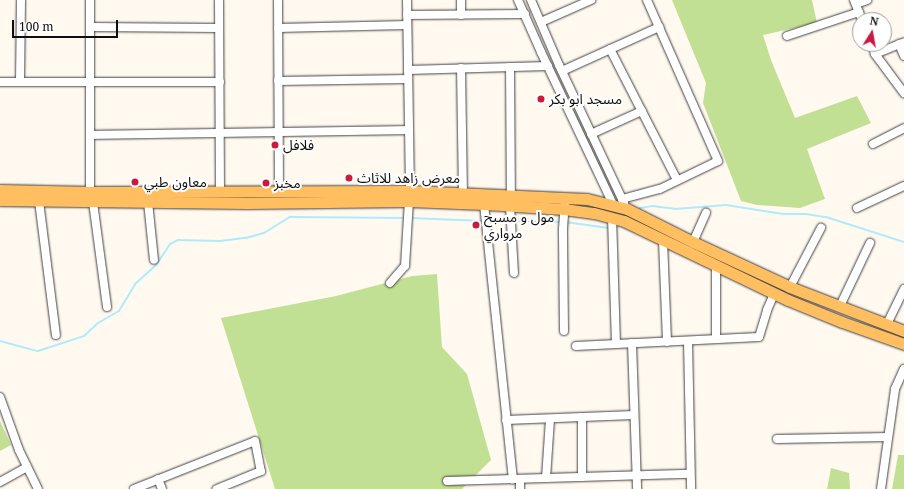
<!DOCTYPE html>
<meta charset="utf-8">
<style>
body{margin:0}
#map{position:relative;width:904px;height:489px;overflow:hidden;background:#fff9f0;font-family:"Noto Serif","Noto Sans Arabic",serif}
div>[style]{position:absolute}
.forest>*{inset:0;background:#c2e093}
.stream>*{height:2px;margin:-1px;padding:0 1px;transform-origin:1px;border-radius:1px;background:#afebfb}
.roads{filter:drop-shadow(0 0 1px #414141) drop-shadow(0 0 1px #414141)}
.minor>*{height:8px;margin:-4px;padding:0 4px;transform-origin:4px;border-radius:4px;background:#fff}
.major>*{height:11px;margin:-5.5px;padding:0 5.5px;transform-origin:5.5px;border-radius:5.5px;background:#ffbe60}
.dots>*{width:11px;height:11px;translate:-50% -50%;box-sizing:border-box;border:2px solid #fff;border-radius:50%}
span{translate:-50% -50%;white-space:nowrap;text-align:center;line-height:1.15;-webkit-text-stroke:4px #fff;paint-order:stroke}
.poi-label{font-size:14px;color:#0e0e0e}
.left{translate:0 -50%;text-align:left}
.north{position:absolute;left:852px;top:12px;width:40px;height:40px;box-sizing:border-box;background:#fff;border:1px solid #9f9f9f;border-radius:50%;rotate:11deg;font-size:11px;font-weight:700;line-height:16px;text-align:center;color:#0e0e0e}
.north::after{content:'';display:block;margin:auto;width:14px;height:18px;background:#cb1a3f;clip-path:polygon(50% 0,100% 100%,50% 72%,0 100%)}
.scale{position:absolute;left:12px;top:20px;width:106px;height:18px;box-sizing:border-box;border:2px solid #0e0e0e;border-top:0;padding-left:5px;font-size:12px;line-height:14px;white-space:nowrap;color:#0e0e0e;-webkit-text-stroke:3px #fff;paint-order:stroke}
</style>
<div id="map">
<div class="forest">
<div style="clip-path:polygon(672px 0,812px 0,817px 23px,763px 35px,771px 60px,795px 118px,857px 96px,871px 123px,807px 149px,825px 199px,800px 208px,757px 205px,741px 201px,703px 103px,706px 83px)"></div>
<div style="clip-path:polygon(437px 274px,442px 347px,467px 374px,491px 460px,462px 489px,275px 489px,221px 318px,336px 296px,412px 276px)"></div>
<div style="clip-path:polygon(0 421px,11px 445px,0 451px)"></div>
<div style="clip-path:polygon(898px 455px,904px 455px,904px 489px,892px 489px)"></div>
<div style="clip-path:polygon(831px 468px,849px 473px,850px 489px,827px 489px)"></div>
</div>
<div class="stream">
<div style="left:640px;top:208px;width:12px;rotate:-9deg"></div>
<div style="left:652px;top:206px;width:23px;rotate:7deg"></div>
<div style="left:675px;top:209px;width:51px;rotate:-4.5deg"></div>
<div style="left:726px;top:205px;width:58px;rotate:9deg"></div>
<div style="left:783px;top:214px;width:23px"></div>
<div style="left:806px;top:214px;width:20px;rotate:9deg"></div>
<div style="left:826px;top:217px;width:82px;rotate:17.8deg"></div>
<div style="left:411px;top:218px;width:72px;rotate:2.4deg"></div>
<div style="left:489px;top:221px;width:20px"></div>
<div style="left:513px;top:221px;width:48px;rotate:1.2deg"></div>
<div style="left:565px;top:222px;width:44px;rotate:7.8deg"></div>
<div style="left:0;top:341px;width:39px;rotate:15deg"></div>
<div style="left:38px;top:351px;width:48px;rotate:-18.1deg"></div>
<div style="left:84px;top:336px;width:19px;rotate:-43deg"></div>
<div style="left:98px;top:323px;width:24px;rotate:-30deg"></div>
<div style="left:119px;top:311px;width:31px;rotate:-59deg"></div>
<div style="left:135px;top:284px;width:28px;rotate:-42deg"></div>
<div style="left:156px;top:265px;width:25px;rotate:-56deg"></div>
<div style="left:170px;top:244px;width:9px;rotate:-27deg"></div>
<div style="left:178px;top:240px;width:42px;rotate:1.4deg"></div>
<div style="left:220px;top:241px;width:26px;rotate:-7deg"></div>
<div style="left:246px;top:238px;width:19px;rotate:-16deg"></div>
<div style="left:264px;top:233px;width:31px;rotate:-32deg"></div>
<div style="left:290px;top:217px;width:117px;rotate:0.5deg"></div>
</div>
<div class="roads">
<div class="minor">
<div style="left:90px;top:0;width:192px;rotate:90deg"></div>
<div style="left:219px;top:0;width:190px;rotate:89.7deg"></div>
<div style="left:278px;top:0;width:190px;rotate:89.7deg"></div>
<div style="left:407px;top:0;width:191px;rotate:89.1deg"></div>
<div style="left:518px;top:0;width:57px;rotate:66.1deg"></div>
<div style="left:541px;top:52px;width:168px;rotate:64.7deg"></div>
<div style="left:531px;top:0;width:71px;rotate:66.7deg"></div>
<div style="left:559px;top:65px;width:153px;rotate:64.8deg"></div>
<div style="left:854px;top:0;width:22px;rotate:68deg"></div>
<div style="left:856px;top:4px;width:12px;rotate:-20deg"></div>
<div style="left:407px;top:15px;width:118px;rotate:-0.5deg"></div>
<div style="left:461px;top:15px;width:15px;rotate:-90deg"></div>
<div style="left:541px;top:22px;width:55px;rotate:-23.7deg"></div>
<div style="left:90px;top:27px;width:129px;rotate:0.4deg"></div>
<div style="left:278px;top:28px;width:129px;rotate:-1.3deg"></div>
<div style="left:787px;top:36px;width:76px;rotate:-18.4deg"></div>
<div style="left:872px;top:44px;width:10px;rotate:73deg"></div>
<div style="left:875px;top:54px;width:49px;rotate:53.4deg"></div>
<div style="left:899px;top:44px;width:13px;rotate:67deg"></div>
<div style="left:610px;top:49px;width:147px;rotate:62.9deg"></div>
<div style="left:875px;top:54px;width:31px;rotate:-22deg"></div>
<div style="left:510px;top:67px;width:128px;rotate:89.6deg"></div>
<div style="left:461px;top:68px;width:125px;rotate:89.1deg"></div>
<div style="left:408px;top:70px;width:140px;rotate:-1.6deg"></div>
<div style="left:562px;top:71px;width:107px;rotate:-24.4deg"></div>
<div style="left:278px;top:81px;width:130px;rotate:-0.9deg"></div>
<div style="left:0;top:82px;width:220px"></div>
<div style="left:20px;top:82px;width:82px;rotate:-89.3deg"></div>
<div style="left:591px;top:134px;width:56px;rotate:-24.3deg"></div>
<div style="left:90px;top:135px;width:319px;rotate:-0.9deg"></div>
<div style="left:873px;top:144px;width:35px;rotate:-27deg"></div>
<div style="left:622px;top:199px;width:39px;rotate:-15deg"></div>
<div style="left:660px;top:189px;width:64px;rotate:-25.8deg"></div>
<div style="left:718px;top:161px;width:176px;rotate:-113.8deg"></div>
<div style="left:39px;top:201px;width:135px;rotate:82.8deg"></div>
<div style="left:93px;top:202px;width:106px;rotate:82.4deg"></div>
<div style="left:148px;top:202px;width:58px;rotate:84.1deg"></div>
<div style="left:484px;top:204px;width:277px;rotate:84deg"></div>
<div style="left:510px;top:206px;width:67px;rotate:86.6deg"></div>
<div style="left:857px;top:208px;width:52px;rotate:-25.1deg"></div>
<div style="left:612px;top:217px;width:127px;rotate:88.2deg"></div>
<div style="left:663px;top:241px;width:101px;rotate:87.7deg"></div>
<div style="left:693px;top:242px;width:32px;rotate:-66deg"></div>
<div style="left:390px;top:283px;width:23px;rotate:-49deg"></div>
<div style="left:405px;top:266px;width:65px;rotate:-86.5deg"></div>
<div style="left:790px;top:287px;width:67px;rotate:-62.3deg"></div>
<div style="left:840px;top:306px;width:70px;rotate:-64.5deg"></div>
<div style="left:887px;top:324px;width:39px;rotate:-64deg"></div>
<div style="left:564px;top:331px;width:102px;rotate:-90.6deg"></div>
<div style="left:563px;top:229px;width:31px;rotate:-86deg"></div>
<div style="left:716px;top:339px;width:73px;rotate:-90deg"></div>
<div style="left:688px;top:341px;width:148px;rotate:88.8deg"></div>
<div style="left:632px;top:343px;width:146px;rotate:88deg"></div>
<div style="left:576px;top:346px;width:183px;rotate:-2.8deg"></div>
<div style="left:759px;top:337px;width:28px;rotate:-73deg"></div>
<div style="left:767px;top:310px;width:17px;rotate:-66deg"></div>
<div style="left:0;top:397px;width:56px;rotate:70.3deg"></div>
<div style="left:19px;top:450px;width:43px;rotate:64deg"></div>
<div style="left:582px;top:417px;width:60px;rotate:90deg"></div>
<div style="left:506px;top:420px;width:128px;rotate:-2.2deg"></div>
<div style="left:777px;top:439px;width:111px;rotate:-1deg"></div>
<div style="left:546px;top:478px;width:59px;rotate:-86.1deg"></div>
<div style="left:158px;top:479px;width:11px;rotate:68deg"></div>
<div style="left:520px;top:479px;width:10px;rotate:90deg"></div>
<div style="left:447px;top:481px;width:243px;rotate:-1.7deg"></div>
<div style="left:0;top:482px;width:31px;rotate:-29deg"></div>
<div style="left:134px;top:489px;width:130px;rotate:-21.6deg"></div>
<div style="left:255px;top:441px;width:31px;rotate:79deg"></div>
<div style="left:261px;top:471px;width:48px;rotate:157.8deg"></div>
<div style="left:881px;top:489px;width:101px;rotate:-82deg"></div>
<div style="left:895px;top:389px;width:22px;rotate:-66deg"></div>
</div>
<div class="major">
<div style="left:0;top:190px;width:90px;rotate:1.3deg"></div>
<div style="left:90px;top:192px;width:320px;rotate:-0.2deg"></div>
<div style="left:410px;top:191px;width:177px;rotate:2.6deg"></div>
<div style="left:587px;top:199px;width:41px;rotate:14deg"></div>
<div style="left:627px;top:209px;width:74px;rotate:26.6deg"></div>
<div style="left:693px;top:242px;width:107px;rotate:24.9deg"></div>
<div style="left:790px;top:287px;width:122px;rotate:21.1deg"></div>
<div style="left:0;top:200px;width:247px;rotate:0.7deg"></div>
<div style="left:247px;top:203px;width:162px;rotate:-0.7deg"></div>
<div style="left:409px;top:201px;width:75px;rotate:2.3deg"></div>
<div style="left:484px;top:204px;width:80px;rotate:3.6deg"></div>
<div style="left:564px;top:209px;width:30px;rotate:8deg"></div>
<div style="left:594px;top:213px;width:31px;rotate:15deg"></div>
<div style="left:624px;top:221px;width:182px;rotate:25.7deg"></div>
<div style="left:788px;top:300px;width:58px;rotate:22.2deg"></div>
<div style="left:842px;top:322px;width:66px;rotate:19.5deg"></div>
</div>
</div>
<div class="dots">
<div style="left:541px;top:99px;background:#cb1a3f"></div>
<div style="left:275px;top:145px;background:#cb1a3f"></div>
<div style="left:349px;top:178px;background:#cb1a3f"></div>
<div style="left:135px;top:182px;background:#cb1a3f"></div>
<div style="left:266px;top:183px;background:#cb1a3f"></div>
<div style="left:476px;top:225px;background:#cb1a3f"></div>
</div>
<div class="poi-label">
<span class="left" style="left:549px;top:99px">مسجد ابو بكر</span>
<span class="left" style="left:283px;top:145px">فلافل</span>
<span class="left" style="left:357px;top:178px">معرض زاهد للاثاث</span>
<span class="left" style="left:144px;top:182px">معاون طبي</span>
<span class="left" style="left:274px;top:183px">مخبز</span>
<span class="left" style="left:484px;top:225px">مول و مسبح<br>مرواري</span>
</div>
<div class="north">N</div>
<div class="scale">100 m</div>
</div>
